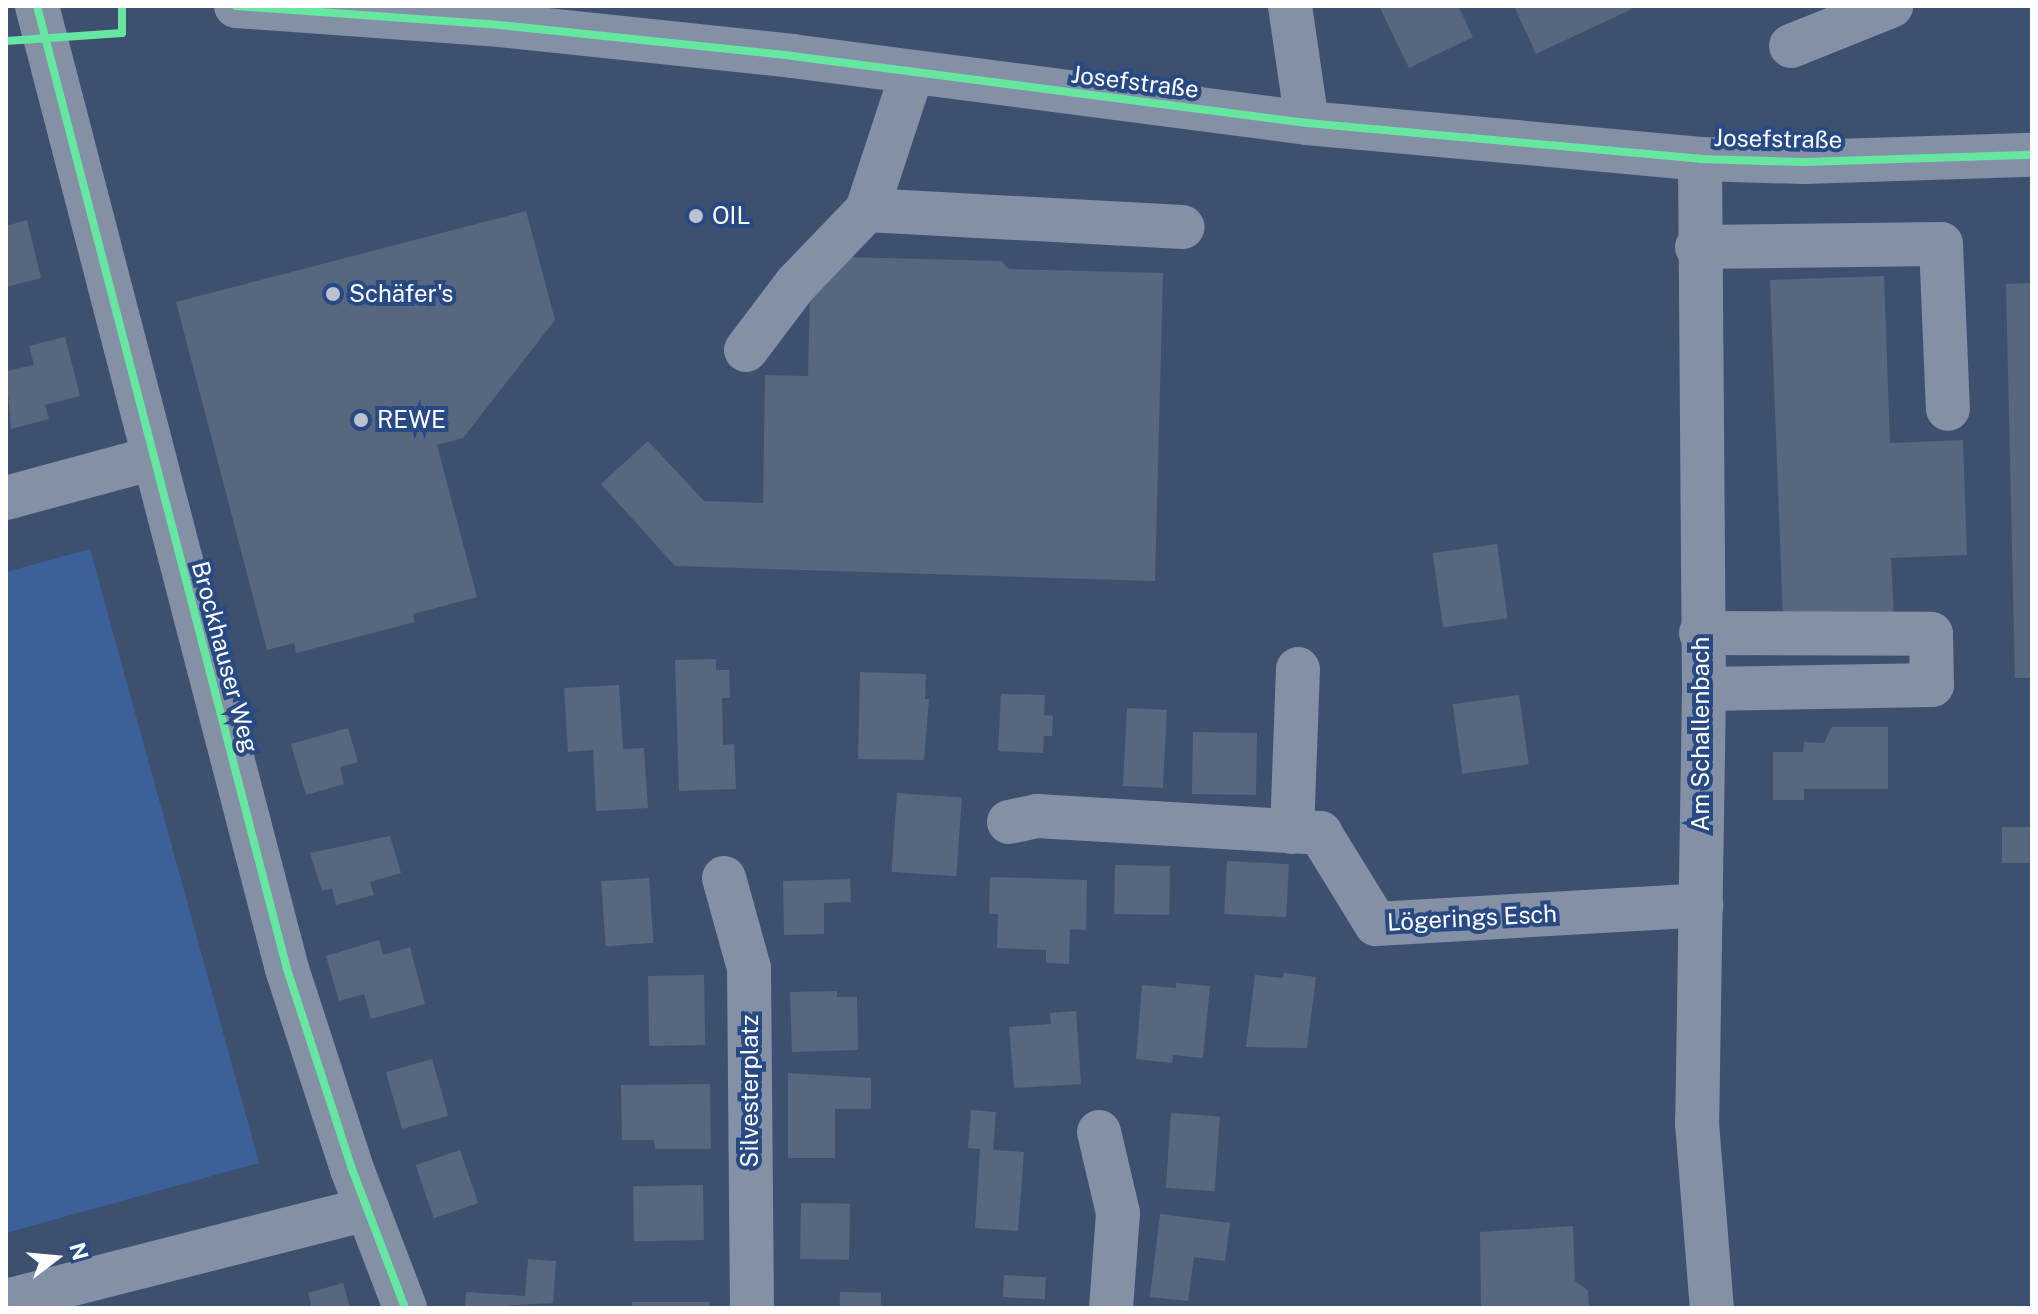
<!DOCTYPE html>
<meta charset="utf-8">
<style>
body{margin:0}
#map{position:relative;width:2038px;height:1314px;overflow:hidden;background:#3d506f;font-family:"Public Sans",sans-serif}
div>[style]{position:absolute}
.green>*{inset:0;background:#3c609a}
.building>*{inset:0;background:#576780;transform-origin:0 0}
.minor>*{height:44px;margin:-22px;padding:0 22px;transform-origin:22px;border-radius:22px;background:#8390a5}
.cycleway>*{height:8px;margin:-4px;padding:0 4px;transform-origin:4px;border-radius:4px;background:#66e7a1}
.dots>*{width:22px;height:22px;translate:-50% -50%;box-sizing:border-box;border:4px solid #274a85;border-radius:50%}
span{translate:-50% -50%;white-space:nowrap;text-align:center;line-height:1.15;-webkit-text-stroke:8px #274a85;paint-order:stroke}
.street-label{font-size:24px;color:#fff}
.poi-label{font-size:24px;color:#fff}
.left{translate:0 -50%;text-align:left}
.frame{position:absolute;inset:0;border:8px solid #fff;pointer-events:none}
.north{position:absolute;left:16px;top:1218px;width:80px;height:80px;-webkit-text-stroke:6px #274a85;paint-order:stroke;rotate:74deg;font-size:22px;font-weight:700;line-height:32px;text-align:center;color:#fff}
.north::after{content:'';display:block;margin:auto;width:28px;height:36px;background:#fff;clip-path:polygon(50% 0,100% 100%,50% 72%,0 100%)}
</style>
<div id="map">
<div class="green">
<div style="clip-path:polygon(90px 549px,259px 1163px,6px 1233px,6px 572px)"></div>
</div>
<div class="building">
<div style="clip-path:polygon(1379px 6px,1458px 6px,1473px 37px,1409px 68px)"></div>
<div style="clip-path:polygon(1514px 6px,1630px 6px,1632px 9px,1536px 54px)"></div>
<div style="clip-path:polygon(526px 211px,555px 320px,463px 438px,437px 445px,477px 597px,413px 614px,415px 622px,296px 653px,294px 643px,267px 650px,176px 302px)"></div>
<div style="clip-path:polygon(27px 220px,41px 278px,6px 287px,6px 226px)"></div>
<div style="clip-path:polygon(845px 257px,1001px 261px,1009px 269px,1163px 273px,1155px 581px,675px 566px,601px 484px,648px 441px,704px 501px,763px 503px,765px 375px,808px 376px,810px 291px)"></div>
<div style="clip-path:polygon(1884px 276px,1890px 443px,1963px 440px,1967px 555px,1891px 558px,1894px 616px,1783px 620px,1770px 280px)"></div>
<div style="clip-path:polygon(2032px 283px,2032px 678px,2015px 678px,2006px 284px)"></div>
<div style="clip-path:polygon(65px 337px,80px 396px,45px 405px,49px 419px,11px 429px,6px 371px,34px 365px,29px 346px)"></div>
<div style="left:1497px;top:544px;width:75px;height:65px;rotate:82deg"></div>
<div style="clip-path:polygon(716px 659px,716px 670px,729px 670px,730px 698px,722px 698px,723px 745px,734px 744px,736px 789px,679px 791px,675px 660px)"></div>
<div style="clip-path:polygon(860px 672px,926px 674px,925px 699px,929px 699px,924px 760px,858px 759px)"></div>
<div style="clip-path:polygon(619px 685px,623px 749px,644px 748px,648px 808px,596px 811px,593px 750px,568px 752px,564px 688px)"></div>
<div style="clip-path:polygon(1001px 694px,1045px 695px,1044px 715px,1053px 716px,1052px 736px,1044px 736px,1043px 753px,998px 751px)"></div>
<div style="left:1519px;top:695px;width:70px;height:67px;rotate:82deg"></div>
<div style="left:1127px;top:708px;width:40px;height:78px;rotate:3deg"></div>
<div style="clip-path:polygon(1832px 727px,1888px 727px,1888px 789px,1804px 789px,1804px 800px,1773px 800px,1773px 752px,1803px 752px,1804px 742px,1824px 743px)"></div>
<div style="clip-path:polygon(348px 728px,358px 762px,340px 767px,344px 784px,306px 795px,291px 744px)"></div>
<div style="left:1193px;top:732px;width:64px;height:62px;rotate:1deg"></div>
<div style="left:897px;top:793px;width:65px;height:79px;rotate:4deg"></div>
<div style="left:2032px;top:827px;width:36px;height:30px;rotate:90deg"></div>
<div style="clip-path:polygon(390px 836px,401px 873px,370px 882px,374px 895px,336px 905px,332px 888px,322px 891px,310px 853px)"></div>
<div style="left:1227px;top:861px;width:62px;height:53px;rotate:3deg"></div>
<div style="left:1115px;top:865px;width:55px;height:49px;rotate:1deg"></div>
<div style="clip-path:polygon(990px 877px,1087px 880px,1086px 930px,1070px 929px,1069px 964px,1046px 963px,1046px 950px,997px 948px,998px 914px,989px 914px)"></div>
<div style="left:649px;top:878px;width:65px;height:48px;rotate:86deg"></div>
<div style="clip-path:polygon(850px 879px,851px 902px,824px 903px,824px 934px,784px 935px,783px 881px)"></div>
<div style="clip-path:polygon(379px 940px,383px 955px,410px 947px,425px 1004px,371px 1019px,364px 994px,339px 1001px,326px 956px)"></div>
<div style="clip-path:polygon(1284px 973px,1316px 977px,1307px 1048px,1246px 1047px,1255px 975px,1283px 978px)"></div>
<div style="left:704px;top:975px;width:70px;height:56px;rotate:89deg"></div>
<div style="clip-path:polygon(1176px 983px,1210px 986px,1203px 1058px,1173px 1055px,1172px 1063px,1136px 1059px,1142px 985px,1176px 988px)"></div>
<div style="clip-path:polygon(837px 991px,837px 997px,857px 997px,858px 1050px,792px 1052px,790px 992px)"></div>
<div style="clip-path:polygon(1076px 1011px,1081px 1084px,1014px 1088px,1009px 1027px,1051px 1024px,1050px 1013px)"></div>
<div style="left:432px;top:1059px;width:59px;height:48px;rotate:74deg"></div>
<div style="clip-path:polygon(788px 1073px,871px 1078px,871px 1109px,835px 1109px,835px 1158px,788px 1158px)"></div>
<div style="clip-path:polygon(710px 1084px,711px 1149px,655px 1149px,654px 1140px,622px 1140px,621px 1085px)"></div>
<div style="clip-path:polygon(971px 1110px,996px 1112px,993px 1150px,1024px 1152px,1018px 1231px,975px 1228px,980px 1149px,968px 1148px)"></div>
<div style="left:1171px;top:1113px;width:49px;height:75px;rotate:4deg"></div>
<div style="left:460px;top:1150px;width:56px;height:47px;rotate:71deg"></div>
<div style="left:703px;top:1185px;width:55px;height:70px;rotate:89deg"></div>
<div style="left:801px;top:1203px;width:49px;height:56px;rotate:1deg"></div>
<div style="clip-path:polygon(1160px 1214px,1230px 1223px,1225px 1261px,1194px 1257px,1188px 1301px,1150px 1297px)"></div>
<div style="clip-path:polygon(1573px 1226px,1575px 1281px,1588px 1290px,1589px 1308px,1481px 1308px,1480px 1232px)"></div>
<div style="clip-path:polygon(528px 1259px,556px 1261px,553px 1303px,465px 1308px,466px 1292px,525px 1296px)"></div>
<div style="left:1004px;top:1275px;width:42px;height:22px;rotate:3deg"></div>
<div style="clip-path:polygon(343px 1283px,350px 1308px,312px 1308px,308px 1293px)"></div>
<div style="left:840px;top:1292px;width:41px;height:16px;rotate:1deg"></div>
<div style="left:632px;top:1302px;width:77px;height:6px"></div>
</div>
<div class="minor">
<div style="left:37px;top:6px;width:995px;rotate:75.45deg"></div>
<div style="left:287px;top:969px;width:210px;rotate:72deg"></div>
<div style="left:352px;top:1169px;width:149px;rotate:69.1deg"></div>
<div style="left:236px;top:6px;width:255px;rotate:4.1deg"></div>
<div style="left:490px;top:24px;width:304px;rotate:6deg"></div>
<div style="left:792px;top:56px;width:519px;rotate:7.41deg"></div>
<div style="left:1307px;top:123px;width:395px;rotate:5.2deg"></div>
<div style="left:1700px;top:159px;width:104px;rotate:1.7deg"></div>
<div style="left:1804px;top:162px;width:228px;rotate:-1.8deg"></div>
<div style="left:1290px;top:6px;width:118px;rotate:81.7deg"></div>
<div style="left:1791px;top:46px;width:108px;rotate:-21.8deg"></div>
<div style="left:1700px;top:159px;width:530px;rotate:89.57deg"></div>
<div style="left:1704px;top:689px;width:434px;rotate:90.9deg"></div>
<div style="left:1697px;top:1123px;width:186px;rotate:85.4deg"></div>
<div style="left:867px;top:210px;width:316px;rotate:3.1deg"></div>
<div style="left:1697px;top:247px;width:244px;rotate:-0.7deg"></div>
<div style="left:1941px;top:244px;width:165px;rotate:87.6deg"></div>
<div style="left:746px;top:350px;width:83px;rotate:-52.9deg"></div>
<div style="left:796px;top:284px;width:103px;rotate:-46.2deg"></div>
<div style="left:867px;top:210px;width:144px;rotate:-71.8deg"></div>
<div style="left:6px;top:498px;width:152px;rotate:-15.2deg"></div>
<div style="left:1701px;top:633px;width:230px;rotate:0.2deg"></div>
<div style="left:1931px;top:634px;width:51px;rotate:88.9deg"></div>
<div style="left:1932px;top:685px;width:228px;rotate:179deg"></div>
<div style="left:1009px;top:822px;width:29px;rotate:-12deg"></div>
<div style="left:1037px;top:816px;width:284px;rotate:3.4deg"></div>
<div style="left:1320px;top:833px;width:107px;rotate:58.4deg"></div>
<div style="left:1376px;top:924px;width:326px;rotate:-3.3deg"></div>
<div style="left:1292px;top:832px;width:163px;rotate:-87.9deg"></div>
<div style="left:724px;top:878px;width:93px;rotate:74.5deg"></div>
<div style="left:749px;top:968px;width:340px;rotate:89.5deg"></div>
<div style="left:1099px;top:1132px;width:83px;rotate:76.8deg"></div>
<div style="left:1118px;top:1213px;width:95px;rotate:94.2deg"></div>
<div style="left:6px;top:1301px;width:373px;rotate:-14.3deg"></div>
</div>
<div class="cycleway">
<div style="left:37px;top:6px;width:995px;rotate:75.45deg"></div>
<div style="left:287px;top:969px;width:210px;rotate:72deg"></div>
<div style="left:352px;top:1169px;width:149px;rotate:69.1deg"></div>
<div style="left:236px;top:6px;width:255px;rotate:4.1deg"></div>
<div style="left:490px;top:24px;width:304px;rotate:6deg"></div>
<div style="left:792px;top:56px;width:519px;rotate:7.41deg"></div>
<div style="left:1307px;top:123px;width:395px;rotate:5.2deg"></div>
<div style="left:1700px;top:159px;width:104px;rotate:1.7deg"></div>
<div style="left:1804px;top:162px;width:228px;rotate:-1.8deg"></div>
<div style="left:6px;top:41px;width:116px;rotate:-3.9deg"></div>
<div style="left:122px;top:33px;width:27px;rotate:-90deg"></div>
</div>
<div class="dots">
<div style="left:696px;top:216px;background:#bbc2cd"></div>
<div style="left:333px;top:294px;background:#bbc2cd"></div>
<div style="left:361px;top:420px;background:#bbc2cd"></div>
</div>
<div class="street-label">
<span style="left:1135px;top:82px;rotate:7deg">Josefstraße</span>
<span style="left:1778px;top:139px;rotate:1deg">Josefstraße</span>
<span style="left:225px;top:657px;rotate:75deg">Brockhauser Weg</span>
<span style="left:1701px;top:734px;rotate:-90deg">Am Schallenbach</span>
<span style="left:1472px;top:918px;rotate:-3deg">Lögerings Esch</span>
<span style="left:750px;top:1091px;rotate:-90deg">Silvesterplatz</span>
</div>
<div class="poi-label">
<span class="left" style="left:712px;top:216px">OIL</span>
<span class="left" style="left:349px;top:294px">Schäfer's</span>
<span class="left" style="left:377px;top:420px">REWE</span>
</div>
<div class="frame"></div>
<div class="north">N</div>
</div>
